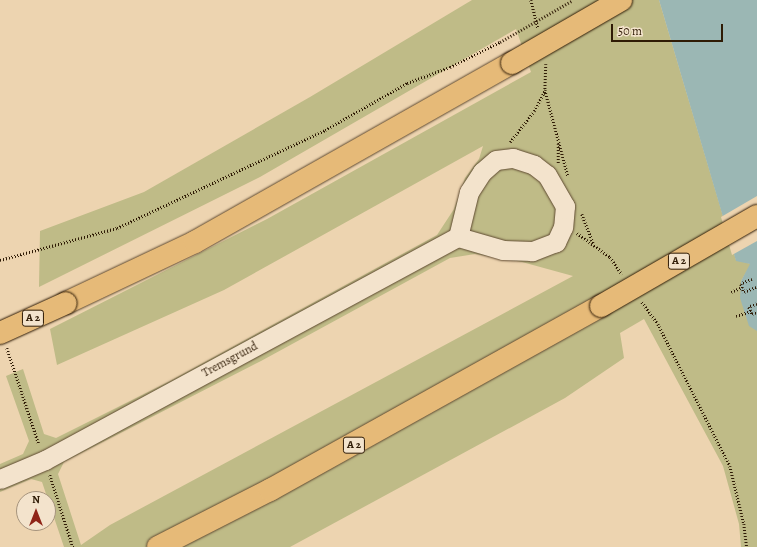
<!DOCTYPE html>
<style>
body{margin:0}
#map{position:relative;width:757px;height:547px;overflow:hidden;background:#edd4b0;font-family:Alegreya,serif}
div>[style]{position:absolute}
.green>*{inset:0;background:#bfbb87}
.water>*{inset:0;background:#9bb7b4}
.pier>*{inset:0;background:#edd4b0}
.path>*{height:2.5px;margin-top:-1.25px;transform-origin:0;background:repeating-linear-gradient(90deg,#2f1b05 0 1px,transparent 0 3px)}
.roads{filter:drop-shadow(0 0 1px #5e4930) drop-shadow(0 0 1px #5e4930)}
.minor>*{height:19px;margin:-9.5px;padding:0 9.5px;transform-origin:9.5px;border-radius:9.5px;background:#f3e3cc}
.highway>*{height:22px;margin:-11px;padding:0 11px;transform-origin:11px;border-radius:11px;background:#e6ba78}
.path-bridge>*{height:2.5px;margin-top:-1.25px;transform-origin:0;background:repeating-linear-gradient(90deg,#2f1b05 0 1px,transparent 0 3px)}
.bridges{filter:drop-shadow(0 0 1px #2f1b05) drop-shadow(0 0 1px #2f1b05)}
.highway-bridge>*{height:22px;margin:-11px;padding:0 11px;transform-origin:11px;border-radius:11px;background:#e6ba78}
span{translate:-50% -50%;white-space:nowrap;text-align:center;line-height:1.15;-webkit-text-stroke:4px #f3e3cc;paint-order:stroke}
.shield-label span{padding:1px 3px;background:#f3e3cc;border:1px solid;border-radius:3px;-webkit-text-stroke-width:0}
.shield-label{font-size:11px;color:#2f1b05;font-weight:700}
.street-label{font-size:12px;color:#2f1b05}
.north{position:absolute;left:16px;top:491px;width:40px;height:40px;box-sizing:border-box;background:#f3e3cc;border:1px solid #a5937c;border-radius:50%;rotate:0deg;font-size:11px;font-weight:700;line-height:16px;text-align:center;color:#2f1b05}
.north::after{content:'';display:block;margin:auto;width:14px;height:18px;background:#8f2418;clip-path:polygon(50% 0,100% 100%,50% 72%,0 100%)}
.scale{position:absolute;left:611px;top:24px;width:112px;height:18px;box-sizing:border-box;border:2px solid #2f1b05;border-top:0;padding-left:5px;font-size:12px;line-height:14px;white-space:nowrap;color:#2f1b05;-webkit-text-stroke:3px #f3e3cc;paint-order:stroke}
</style>
<div id="map">
<div class="green">
<div style="clip-path:polygon(evenodd,472px 0,659px 0,736px 260px,751px 264px,741px 281px,757px 331px,757px 547px,741px 547px,739px 524px,723px 466px,644px 319px,620px 333px,624px 358px,565px 398px,290px 547px,64px 547px,42px 482px,31px 479px,0 492px,0 464px,23px 454px,29px 441px,6px 376px,23px 369px,44px 434px,56px 438px,170px 381px,437px 235px,454px 209px,465px 178px,479px 159px,483px 146px,224px 290px,57px 365px,50px 329px,267px 219px,531px 72px,516px 29px,260px 177px,39px 287px,40px 231px,144px 192px,310px 97px,472px 0,475px 254px,522px 262px,573px 276px,110px 525px,81px 545px,58px 474px,64px 462px,261px 361px,450px 258px,475px 254px)"></div>
</div>
<div class="water">
<div style="clip-path:polygon(659px 0,757px 0,757px 331px,749px 326px,740px 298px,741px 281px,750px 264px,736px 261px)"></div>
</div>
<div class="pier">
<div style="clip-path:polygon(757px 196px,757px 241px,732px 255px,721px 217px)"></div>
</div>
<div class="path">
<div style="left:531px;top:0;width:29px;rotate:76deg"></div>
<div style="left:546px;top:64px;width:26px;rotate:92deg"></div>
<div style="left:545px;top:90px;width:89px;rotate:75deg"></div>
<div style="left:510px;top:142px;width:39px;rotate:-52deg"></div>
<div style="left:534px;top:111px;width:24px;rotate:-62deg"></div>
<div style="left:558px;top:163px;width:19px;rotate:-90deg"></div>
<div style="left:582px;top:214px;width:33px;rotate:69deg"></div>
<div style="left:577px;top:233px;width:41px;rotate:36deg"></div>
<div style="left:610px;top:257px;width:21px;rotate:55deg"></div>
<div style="left:0;top:260px;width:121px;rotate:-15.3deg"></div>
<div style="left:117px;top:228px;width:230px;rotate:-25.2deg"></div>
<div style="left:325px;top:130px;width:95px;rotate:-29.8deg"></div>
<div style="left:407px;top:83px;width:46px;rotate:-20.4deg"></div>
<div style="left:450px;top:67px;width:56px;rotate:-26.6deg"></div>
<div style="left:752px;top:279px;width:12px;rotate:156deg"></div>
<div style="left:741px;top:284px;width:9px;rotate:69deg"></div>
<div style="left:744px;top:292px;width:13px;rotate:-23deg"></div>
<div style="left:731px;top:292px;width:12px;rotate:-24deg"></div>
<div style="left:642px;top:302px;width:27px;rotate:54deg"></div>
<div style="left:658px;top:324px;width:159px;rotate:63.1deg"></div>
<div style="left:730px;top:466px;width:60px;rotate:76.4deg"></div>
<div style="left:744px;top:524px;width:23px;rotate:83deg"></div>
<div style="left:757px;top:304px;width:9px;rotate:159deg"></div>
<div style="left:749px;top:307px;width:8px;rotate:67deg"></div>
<div style="left:752px;top:314px;width:5px;rotate:-22deg"></div>
<div style="left:736px;top:316px;width:16px;rotate:-18deg"></div>
<div style="left:7px;top:348px;width:101px;rotate:71.6deg"></div>
<div style="left:50px;top:475px;width:76px;rotate:72.3deg"></div>
</div>
<div class="roads">
<div class="minor">
<div style="left:513px;top:158px;width:22px;rotate:18deg"></div>
<div style="left:534px;top:165px;width:16px;rotate:38deg"></div>
<div style="left:547px;top:175px;width:36px;rotate:60deg"></div>
<div style="left:565px;top:206px;width:21px;rotate:95deg"></div>
<div style="left:563px;top:227px;width:17px;rotate:115deg"></div>
<div style="left:556px;top:242px;width:26px;rotate:159deg"></div>
<div style="left:532px;top:251px;width:29px;rotate:-178deg"></div>
<div style="left:503px;top:250px;width:47px;rotate:-163.9deg"></div>
<div style="left:458px;top:237px;width:46px;rotate:-76.3deg"></div>
<div style="left:469px;top:192px;width:24px;rotate:-57deg"></div>
<div style="left:482px;top:172px;width:18px;rotate:-41deg"></div>
<div style="left:496px;top:160px;width:17px;rotate:-7deg"></div>
<div style="left:0;top:479px;width:49px;rotate:-22.9deg"></div>
<div style="left:45px;top:460px;width:469px;rotate:-28.4deg"></div>
</div>
<div class="highway">
<div style="left:66px;top:303px;width:143px;rotate:-25.3deg"></div>
<div style="left:195px;top:242px;width:364px;rotate:-29.5deg"></div>
<div style="left:158px;top:547px;width:126px;rotate:-27deg"></div>
<div style="left:270px;top:490px;width:379px;rotate:-29.1deg"></div>
</div>
</div>
<div class="path-bridge">
<div style="left:500px;top:42px;width:84px;rotate:-29.9deg"></div>
</div>
<div class="bridges">
<div class="highway-bridge">
<div style="left:512px;top:63px;width:126px;rotate:-30deg"></div>
<div style="left:601px;top:306px;width:180px;rotate:-30deg"></div>
<div style="left:0;top:333px;width:72px;rotate:-24.4deg"></div>
</div>
</div>
<div class="shield-label">
<span style="left:679px;top:261px">A 2</span>
<span style="left:33px;top:318px">A 2</span>
<span style="left:354px;top:445px">A 2</span>
</div>
<div class="street-label">
<span style="left:230px;top:360px;rotate:-28deg">Tremsgrund</span>
</div>
<div class="north">N</div>
<div class="scale">50 m</div>
</div>
